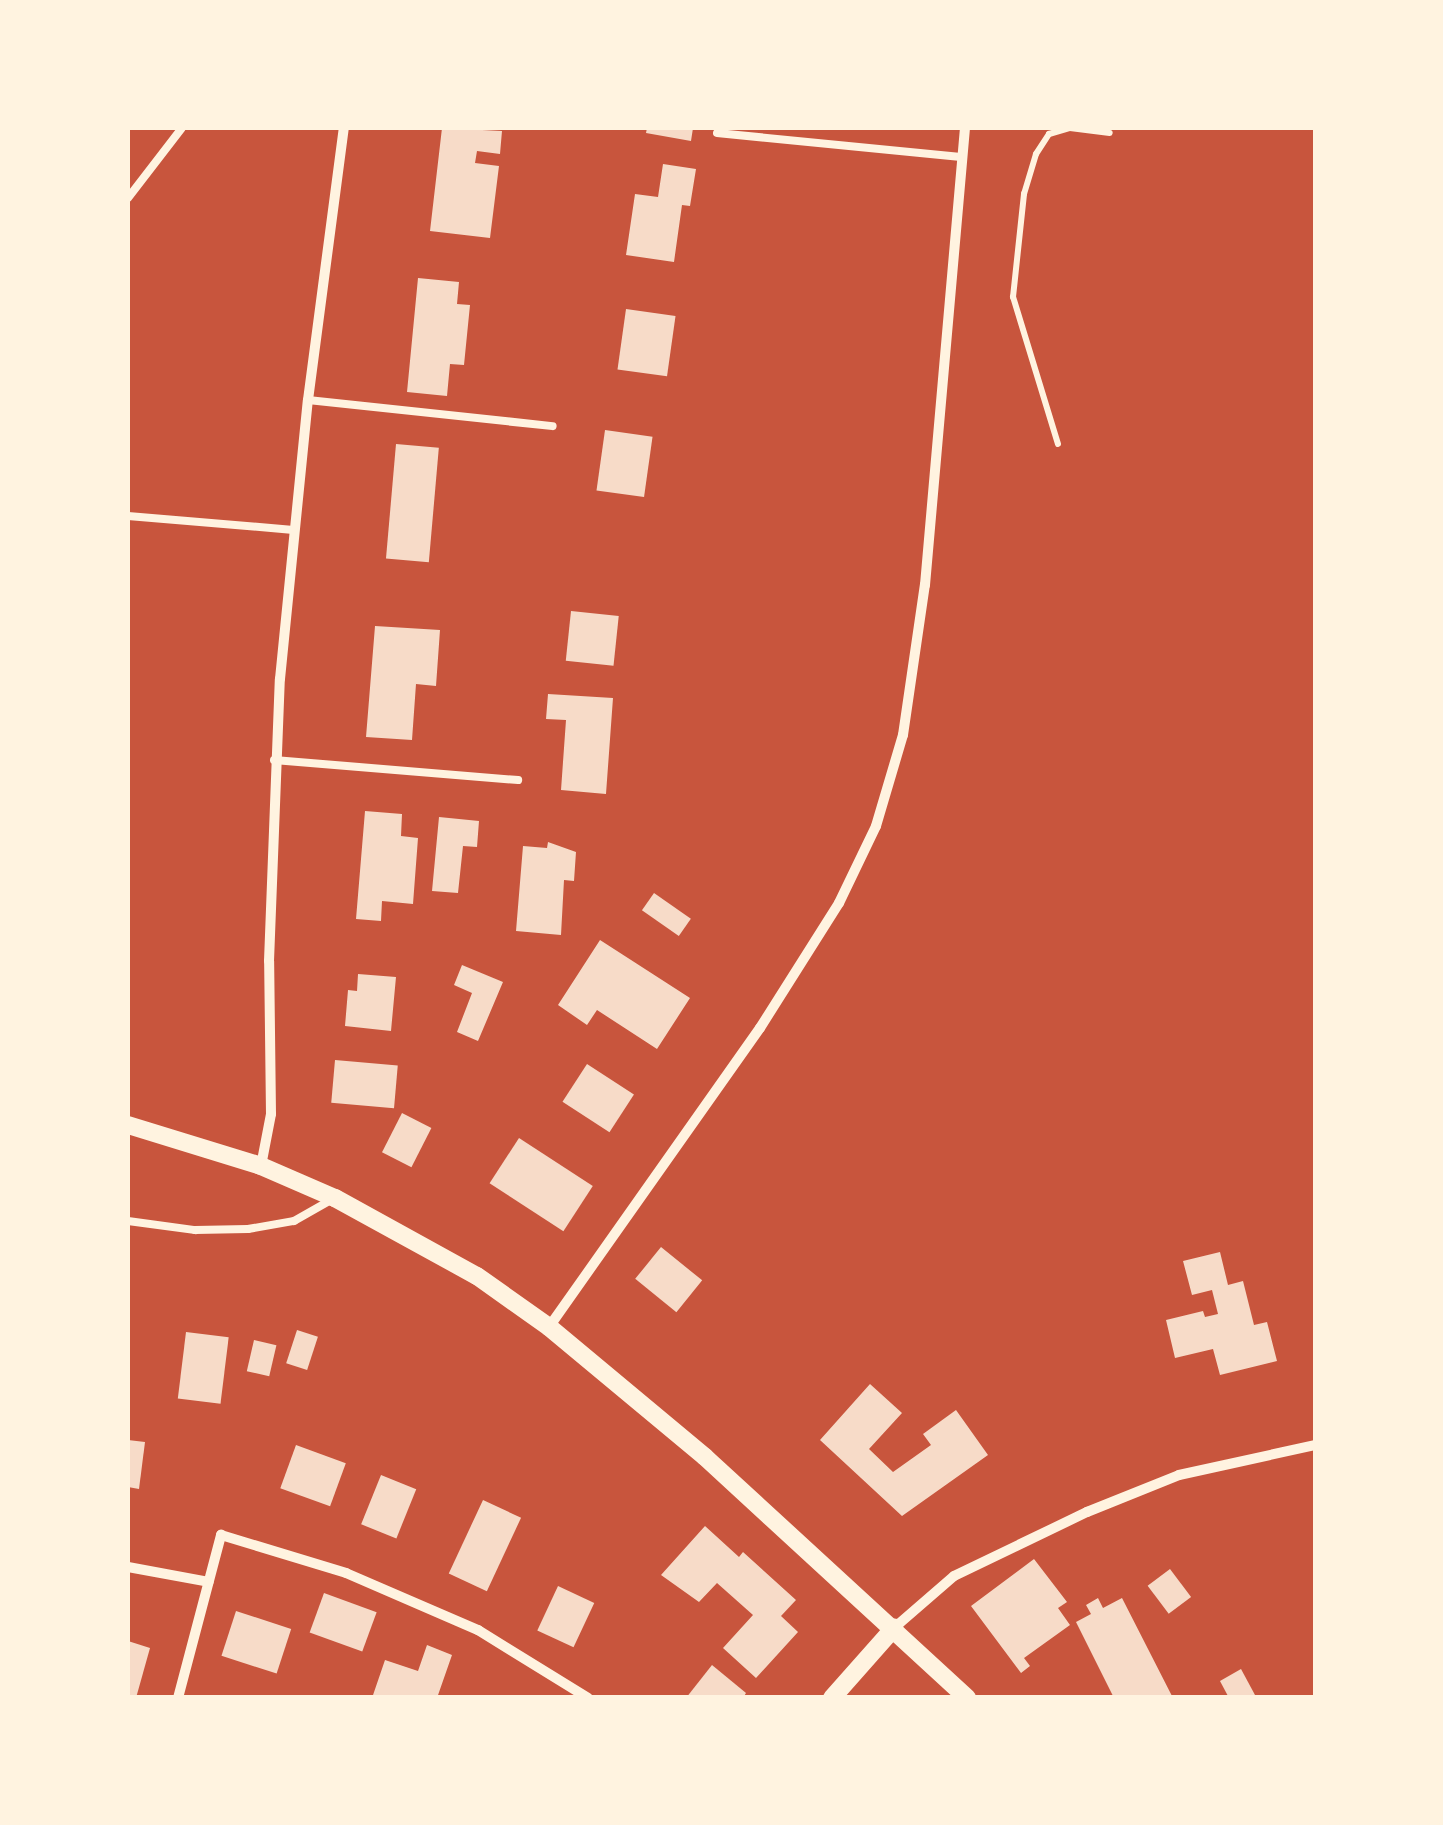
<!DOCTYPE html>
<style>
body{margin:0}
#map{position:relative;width:1443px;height:1825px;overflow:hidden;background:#c8553d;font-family:"Roboto Condensed",sans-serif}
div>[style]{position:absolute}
.building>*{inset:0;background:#f7dbc8;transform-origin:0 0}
.path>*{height:6px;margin:-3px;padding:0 3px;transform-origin:3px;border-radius:3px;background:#fff3e0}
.service>*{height:8px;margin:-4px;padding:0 4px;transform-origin:4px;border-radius:4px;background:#fff3e0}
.minor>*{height:10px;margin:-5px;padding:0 5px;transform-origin:5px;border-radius:5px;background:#fff3e0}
.tertiary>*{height:18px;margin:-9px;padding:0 9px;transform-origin:9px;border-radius:9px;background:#fff3e0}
span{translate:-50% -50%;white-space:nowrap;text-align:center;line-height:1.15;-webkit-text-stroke:9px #fff3e0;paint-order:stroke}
.frame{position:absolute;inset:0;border:130px solid #fff3e0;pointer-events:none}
</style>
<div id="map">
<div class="building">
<div style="clip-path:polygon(442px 128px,502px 131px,500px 154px,477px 151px,475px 163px,499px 166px,490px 238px,430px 231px)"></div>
<div style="clip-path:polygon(647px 128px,693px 128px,691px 141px,646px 133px)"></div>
<div style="clip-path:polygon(663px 164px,696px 169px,690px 206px,682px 205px,674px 262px,626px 255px,635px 194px,658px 197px)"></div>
<div style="clip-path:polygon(418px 278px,459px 282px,457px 304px,470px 305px,464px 365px,450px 364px,447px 396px,407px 392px)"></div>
<div style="left:626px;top:309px;width:50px;height:61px;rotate:8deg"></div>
<div style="left:605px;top:430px;width:48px;height:61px;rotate:8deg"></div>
<div style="left:396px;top:444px;width:43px;height:115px;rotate:5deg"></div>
<div style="left:571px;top:611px;width:48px;height:50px;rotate:6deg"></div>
<div style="clip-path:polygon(375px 626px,440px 630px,436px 686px,416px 684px,412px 740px,366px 737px)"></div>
<div style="clip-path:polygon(548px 694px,613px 698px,606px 794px,561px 790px,566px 720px,546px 719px)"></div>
<div style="clip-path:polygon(365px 811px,402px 814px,401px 836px,418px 838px,413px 904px,382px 901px,381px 921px,356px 919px)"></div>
<div style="clip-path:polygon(439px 817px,479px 821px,477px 847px,463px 846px,458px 893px,432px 891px)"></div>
<div style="clip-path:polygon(548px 842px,576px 852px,574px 881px,564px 880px,561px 935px,516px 931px,523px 846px,547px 848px)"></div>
<div style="left:654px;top:893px;width:45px;height:21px;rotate:35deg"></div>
<div style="clip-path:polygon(600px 940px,690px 998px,657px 1049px,597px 1010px,587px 1025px,558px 1005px)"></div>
<div style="clip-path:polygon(462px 965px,503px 982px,478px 1041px,457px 1032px,472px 993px,454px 985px)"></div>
<div style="clip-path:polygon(358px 974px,396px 977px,391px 1031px,345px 1026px,348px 990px,357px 991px)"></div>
<div style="left:335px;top:1060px;width:63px;height:43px;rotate:5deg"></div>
<div style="left:587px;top:1064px;width:56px;height:45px;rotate:33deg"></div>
<div style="left:402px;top:1113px;width:33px;height:44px;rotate:27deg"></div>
<div style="left:519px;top:1138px;width:88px;height:54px;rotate:33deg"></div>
<div style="left:661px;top:1247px;width:53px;height:41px;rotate:39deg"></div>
<div style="clip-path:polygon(1220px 1252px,1228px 1285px,1243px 1281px,1254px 1325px,1267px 1322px,1277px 1361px,1220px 1375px,1213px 1349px,1175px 1358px,1166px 1320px,1203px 1311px,1205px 1317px,1218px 1314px,1212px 1290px,1192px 1295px,1183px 1261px)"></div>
<div style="left:297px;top:1330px;width:22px;height:35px;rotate:18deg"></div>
<div style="left:186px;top:1332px;width:43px;height:67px;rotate:7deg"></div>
<div style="left:254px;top:1340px;width:23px;height:32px;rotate:13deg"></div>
<div style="clip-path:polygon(870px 1384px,902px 1413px,869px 1449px,893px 1472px,931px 1445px,923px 1434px,956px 1410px,988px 1455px,902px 1516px,820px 1440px)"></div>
<div style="clip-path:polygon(128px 1440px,145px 1442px,139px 1489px,128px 1487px)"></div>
<div style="left:296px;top:1445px;width:53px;height:46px;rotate:20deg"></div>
<div style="left:381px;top:1475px;width:38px;height:53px;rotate:22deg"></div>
<div style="left:483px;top:1500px;width:42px;height:81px;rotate:25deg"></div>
<div style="clip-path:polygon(705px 1526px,739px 1557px,743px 1552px,796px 1600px,781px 1616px,798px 1632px,756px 1678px,723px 1648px,753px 1615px,717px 1583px,699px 1602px,661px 1575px)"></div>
<div style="clip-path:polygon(1034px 1559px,1067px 1602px,1058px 1608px,1070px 1625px,1024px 1658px,1030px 1666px,1021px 1673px,971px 1606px)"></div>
<div style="left:1170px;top:1569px;width:35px;height:28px;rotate:53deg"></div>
<div style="left:558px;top:1586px;width:40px;height:49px;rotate:25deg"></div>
<div style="left:324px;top:1593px;width:56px;height:42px;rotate:20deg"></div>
<div style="clip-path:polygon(1098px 1598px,1103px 1608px,1122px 1598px,1173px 1698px,1114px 1698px,1076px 1622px,1091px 1614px,1086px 1605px)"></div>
<div style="left:236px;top:1611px;width:58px;height:47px;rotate:18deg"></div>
<div style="clip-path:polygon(128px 1641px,150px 1648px,136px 1698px,128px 1698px)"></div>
<div style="clip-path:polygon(427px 1645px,452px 1655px,437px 1698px,372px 1698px,385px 1660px,418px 1671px)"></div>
<div style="clip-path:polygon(712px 1665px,746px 1693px,743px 1698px,686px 1698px)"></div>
<div style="clip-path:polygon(1241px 1669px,1255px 1695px,1229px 1698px,1220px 1681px)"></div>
</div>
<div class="path">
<div style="left:1058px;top:444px;width:154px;rotate:-107deg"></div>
<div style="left:1013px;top:297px;width:104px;rotate:-83.9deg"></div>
<div style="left:1024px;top:194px;width:42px;rotate:-73.3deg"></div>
<div style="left:1036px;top:154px;width:24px;rotate:-57deg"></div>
<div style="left:1049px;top:134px;width:22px;rotate:-16deg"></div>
<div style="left:1070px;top:128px;width:40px;rotate:7.1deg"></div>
</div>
<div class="service">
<div style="left:717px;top:133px;width:245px;rotate:5.6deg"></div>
<div style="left:128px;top:198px;width:88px;rotate:-52.4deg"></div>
<div style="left:308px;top:400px;width:246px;rotate:6.1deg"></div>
<div style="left:128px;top:516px;width:166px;rotate:4.8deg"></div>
<div style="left:274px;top:760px;width:245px;rotate:4.7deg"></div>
<div style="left:128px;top:1221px;width:68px;rotate:7.7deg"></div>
<div style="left:195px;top:1230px;width:53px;rotate:-1.1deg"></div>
<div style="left:248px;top:1229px;width:47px;rotate:-9.9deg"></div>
<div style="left:294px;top:1221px;width:43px;rotate:-29.6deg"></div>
</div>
<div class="minor">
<div style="left:261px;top:1166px;width:53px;rotate:-79.1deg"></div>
<div style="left:271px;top:1114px;width:153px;rotate:-90.7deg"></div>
<div style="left:269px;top:961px;width:282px;rotate:-87.8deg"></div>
<div style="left:280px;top:679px;width:280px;rotate:-84.3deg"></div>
<div style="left:308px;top:400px;width:274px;rotate:-82.5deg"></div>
<div style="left:549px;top:1327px;width:366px;rotate:-54.8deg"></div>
<div style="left:760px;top:1028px;width:148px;rotate:-57.7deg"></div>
<div style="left:839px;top:903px;width:85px;rotate:-64.3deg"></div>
<div style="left:876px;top:826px;width:95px;rotate:-73.5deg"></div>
<div style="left:903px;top:735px;width:152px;rotate:-81.7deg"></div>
<div style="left:925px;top:585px;width:459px;rotate:-85deg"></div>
<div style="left:128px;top:1567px;width:82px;rotate:10.5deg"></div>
<div style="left:894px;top:1628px;width:79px;rotate:-40.9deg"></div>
<div style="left:954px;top:1576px;width:148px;rotate:-25.7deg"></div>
<div style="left:1087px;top:1512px;width:99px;rotate:-21.9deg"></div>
<div style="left:1179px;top:1475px;width:140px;rotate:-12.4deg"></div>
<div style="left:178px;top:1698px;width:169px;rotate:-75.2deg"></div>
<div style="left:221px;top:1535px;width:131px;rotate:16.9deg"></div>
<div style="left:346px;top:1573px;width:144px;rotate:23.4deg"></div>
<div style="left:478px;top:1630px;width:129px;rotate:31.7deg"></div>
</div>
<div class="tertiary">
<div style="left:128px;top:1125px;width:139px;rotate:17.1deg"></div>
<div style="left:261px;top:1166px;width:81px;rotate:23.4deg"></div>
<div style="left:335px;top:1198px;width:162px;rotate:28.8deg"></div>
<div style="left:477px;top:1276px;width:88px;rotate:35.3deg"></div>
<div style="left:549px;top:1327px;width:203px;rotate:39.8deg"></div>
<div style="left:705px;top:1457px;width:356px;rotate:42.6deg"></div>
<div style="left:832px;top:1698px;width:94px;rotate:-48.5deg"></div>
</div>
<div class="frame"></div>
</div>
